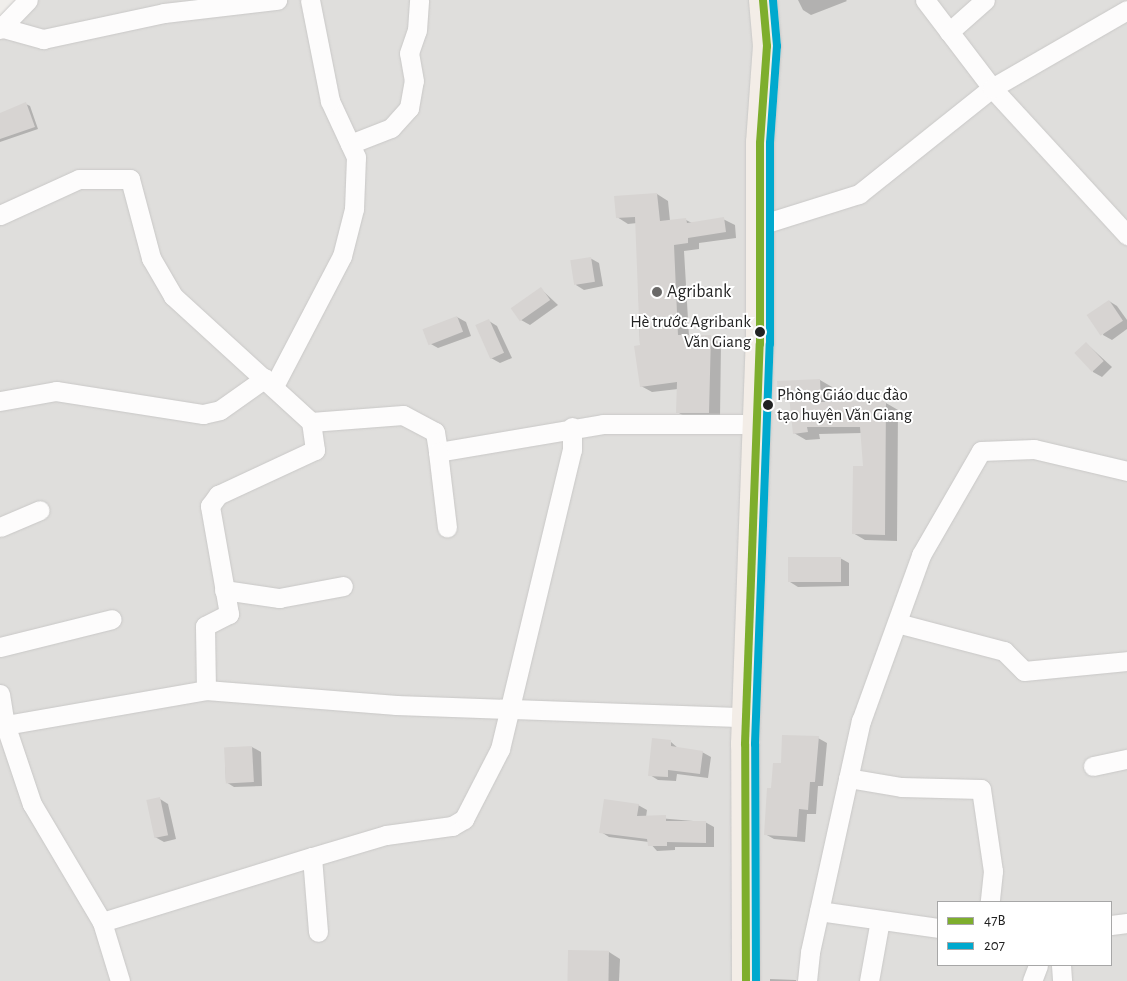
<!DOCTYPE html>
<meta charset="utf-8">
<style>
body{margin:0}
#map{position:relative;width:1127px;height:981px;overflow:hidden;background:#f0eeeb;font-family:"Alegreya Sans",sans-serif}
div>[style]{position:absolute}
.residential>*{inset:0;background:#dfdedc}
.shadow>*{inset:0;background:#0003}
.building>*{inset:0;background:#d7d4d2;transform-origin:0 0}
.roads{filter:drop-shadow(0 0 1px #c9c8c7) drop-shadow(0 0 1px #c9c8c7)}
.street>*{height:19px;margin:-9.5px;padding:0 9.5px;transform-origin:9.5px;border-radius:9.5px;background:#fdfcfc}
.primary>*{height:28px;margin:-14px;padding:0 14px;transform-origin:14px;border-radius:14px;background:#f3ede7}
.bus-1>*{height:8px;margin:-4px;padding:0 4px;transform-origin:4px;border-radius:4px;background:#7eae2d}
.bus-2>*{height:8px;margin:-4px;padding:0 4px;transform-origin:4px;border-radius:4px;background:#00a9ce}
.dots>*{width:14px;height:14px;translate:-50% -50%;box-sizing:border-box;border:2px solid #fff;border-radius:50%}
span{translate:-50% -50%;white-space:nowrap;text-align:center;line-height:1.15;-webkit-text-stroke:4px #fff;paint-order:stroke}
.bus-label{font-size:17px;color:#222}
.right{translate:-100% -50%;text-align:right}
.left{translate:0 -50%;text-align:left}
.poi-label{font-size:18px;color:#222}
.legend{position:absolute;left:937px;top:901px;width:175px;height:65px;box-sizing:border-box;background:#fff;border:1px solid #a7a7a7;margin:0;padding:6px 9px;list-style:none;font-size:15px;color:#222}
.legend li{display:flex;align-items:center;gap:10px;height:25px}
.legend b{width:25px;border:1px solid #a7a7a7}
</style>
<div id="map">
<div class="residential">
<div style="clip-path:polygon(evenodd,28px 0,1127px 0,1127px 981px,0 981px,0 29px,28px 0,938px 902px,1111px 902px,1111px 965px,938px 965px,938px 902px)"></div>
</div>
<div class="shadow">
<div style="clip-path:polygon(798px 0,846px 0,847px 1px,811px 15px,803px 10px)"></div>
<div style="clip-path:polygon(26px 104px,30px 106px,38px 129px,0 142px,0 114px)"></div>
<div style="clip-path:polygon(657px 194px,668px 201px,670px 221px,686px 220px,692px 223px,723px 219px,735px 225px,736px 238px,699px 243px,699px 249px,684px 251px,689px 336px,710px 337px,721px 343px,720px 418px,688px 418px,677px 412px,678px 389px,652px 392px,641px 386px,637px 223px,628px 224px,617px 217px)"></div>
<div style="clip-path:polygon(590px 258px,599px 263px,603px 286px,584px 290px,576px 285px)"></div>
<div style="clip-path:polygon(541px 289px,558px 305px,530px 325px,521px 320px)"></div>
<div style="clip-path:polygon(1109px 301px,1117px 306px,1127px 320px,1127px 329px,1112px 340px,1103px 335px)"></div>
<div style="clip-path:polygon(457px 317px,466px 322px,471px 336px,438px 348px,429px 343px)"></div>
<div style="clip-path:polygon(489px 321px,497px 326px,512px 358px,500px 363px,491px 358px)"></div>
<div style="clip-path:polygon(1087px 344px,1112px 367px,1102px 377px,1093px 372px)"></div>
<div style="clip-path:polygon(820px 380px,832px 387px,832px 403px,886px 403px,898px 410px,897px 541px,865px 540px,853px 533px,865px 467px,862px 433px,819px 434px,820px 439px,806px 440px,794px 433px,791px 403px,779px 396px)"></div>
<div style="clip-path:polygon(840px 558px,849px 563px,849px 586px,798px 587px,790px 582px)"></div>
<div style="clip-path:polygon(818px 738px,827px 743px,823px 786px,818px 786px,816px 814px,807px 814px,805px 842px,774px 839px,765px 834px,772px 790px,782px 765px)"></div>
<div style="clip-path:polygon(671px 742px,679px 749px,702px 752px,711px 757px,708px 778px,677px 774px,676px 781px,658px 780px,650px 775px)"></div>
<div style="clip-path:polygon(252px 747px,261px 752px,262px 786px,234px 787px,226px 782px,225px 748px)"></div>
<div style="clip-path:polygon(160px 799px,168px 804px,176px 839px,164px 842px,155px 837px)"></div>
<div style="clip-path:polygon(638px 805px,647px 810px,646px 817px,705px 822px,714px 827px,714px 847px,675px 847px,675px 850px,657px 851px,649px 842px,609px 837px,601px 832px)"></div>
<div style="clip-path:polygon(609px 952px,620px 959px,619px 981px,568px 981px)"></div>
<div style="clip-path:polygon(770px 979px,796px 980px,796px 981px,770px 981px)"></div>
</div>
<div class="building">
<div style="clip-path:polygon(26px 102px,35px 127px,0 139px,0 113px)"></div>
<div style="clip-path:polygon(657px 193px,660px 221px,686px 218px,687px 223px,724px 217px,726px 232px,688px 238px,688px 243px,674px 245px,678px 335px,711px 335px,709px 413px,676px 413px,677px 382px,640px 387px,634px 346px,640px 345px,635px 217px,616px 218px,614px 196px)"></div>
<div style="left:591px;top:257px;width:25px;height:21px;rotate:81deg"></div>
<div style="left:541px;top:287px;width:16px;height:37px;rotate:55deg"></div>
<div style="left:1109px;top:300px;width:25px;height:27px;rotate:56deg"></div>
<div style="left:457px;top:316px;width:17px;height:37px;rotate:69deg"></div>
<div style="left:489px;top:319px;width:37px;height:15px;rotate:66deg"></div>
<div style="left:1086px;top:342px;width:26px;height:16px;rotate:47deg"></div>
<div style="clip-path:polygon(820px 379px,821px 402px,886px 401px,885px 535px,852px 534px,853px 466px,863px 466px,860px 427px,807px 427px,808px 432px,793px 434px,789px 396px,778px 397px,777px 381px)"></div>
<div style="left:841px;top:557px;width:25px;height:53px;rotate:90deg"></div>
<div style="clip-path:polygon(782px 735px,819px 736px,815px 782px,810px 782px,808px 810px,799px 809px,797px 837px,764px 835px,767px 788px,771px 788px,773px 763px,781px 763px)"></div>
<div style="clip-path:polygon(652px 738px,671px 740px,671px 746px,703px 751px,700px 774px,668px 770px,668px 777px,648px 776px)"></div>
<div style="left:252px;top:746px;width:36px;height:28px;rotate:87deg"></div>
<div style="left:160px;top:797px;width:39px;height:14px;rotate:78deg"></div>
<div style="clip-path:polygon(604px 799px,639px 804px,637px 816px,666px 815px,666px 821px,706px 821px,706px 843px,667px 842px,667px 846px,648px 846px,647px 839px,599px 833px)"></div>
<div style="left:568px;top:950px;width:41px;height:31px;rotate:1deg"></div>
</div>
<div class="roads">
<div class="street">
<div style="left:925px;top:0;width:111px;rotate:52.7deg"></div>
<div style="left:992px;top:88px;width:200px;rotate:47.4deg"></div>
<div style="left:0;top:27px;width:45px;rotate:15.6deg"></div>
<div style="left:43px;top:39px;width:124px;rotate:-12.1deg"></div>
<div style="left:164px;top:13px;width:114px;rotate:-6.6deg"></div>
<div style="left:0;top:29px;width:40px;rotate:-46deg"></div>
<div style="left:949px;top:32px;width:48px;rotate:-41.6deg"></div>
<div style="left:350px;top:144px;width:44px;rotate:-21.3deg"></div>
<div style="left:391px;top:128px;width:27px;rotate:-48deg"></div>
<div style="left:409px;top:108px;width:27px;rotate:-80deg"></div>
<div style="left:414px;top:81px;width:28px;rotate:-100deg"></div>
<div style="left:409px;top:53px;width:24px;rotate:-71deg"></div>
<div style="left:417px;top:30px;width:30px;rotate:-86deg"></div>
<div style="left:0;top:215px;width:87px;rotate:-24.5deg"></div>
<div style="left:79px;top:179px;width:51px"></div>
<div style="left:130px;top:179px;width:82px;rotate:75.1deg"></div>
<div style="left:151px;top:258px;width:44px;rotate:59.9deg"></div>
<div style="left:173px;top:296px;width:187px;rotate:42.4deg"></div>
<div style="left:311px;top:422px;width:92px;rotate:-4.4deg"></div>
<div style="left:403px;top:415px;width:36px;rotate:28deg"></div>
<div style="left:435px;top:432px;width:20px;rotate:81deg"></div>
<div style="left:438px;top:452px;width:167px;rotate:-9.6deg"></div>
<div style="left:603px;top:424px;width:153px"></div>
<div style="left:760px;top:225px;width:104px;rotate:-17.4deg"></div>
<div style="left:859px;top:194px;width:170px;rotate:-38.6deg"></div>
<div style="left:992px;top:88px;width:156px;rotate:-30deg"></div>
<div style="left:274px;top:386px;width:147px;rotate:-62.4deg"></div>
<div style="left:342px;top:256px;width:49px;rotate:-75.7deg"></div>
<div style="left:354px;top:209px;width:52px;rotate:-87.8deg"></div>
<div style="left:356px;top:157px;width:62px;rotate:-114.9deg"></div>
<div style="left:330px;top:101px;width:103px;rotate:-101.2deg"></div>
<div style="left:0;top:401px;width:57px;rotate:-10.1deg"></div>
<div style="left:56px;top:391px;width:149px;rotate:8.9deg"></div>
<div style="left:203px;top:414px;width:17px;rotate:-13deg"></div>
<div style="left:220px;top:410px;width:55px;rotate:-35.4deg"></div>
<div style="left:438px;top:452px;width:76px;rotate:83.2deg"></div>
<div style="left:0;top:527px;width:43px;rotate:-23deg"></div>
<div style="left:224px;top:590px;width:56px;rotate:8.3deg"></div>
<div style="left:279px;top:598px;width:65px;rotate:-10.6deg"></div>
<div style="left:897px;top:623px;width:111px;rotate:14.7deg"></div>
<div style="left:1004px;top:651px;width:28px;rotate:45deg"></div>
<div style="left:1024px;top:671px;width:103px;rotate:-5.5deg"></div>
<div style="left:0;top:647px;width:115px;rotate:-14deg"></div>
<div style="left:206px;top:690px;width:64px;rotate:-90.9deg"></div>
<div style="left:205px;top:626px;width:27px;rotate:-27deg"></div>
<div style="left:229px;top:614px;width:110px;rotate:-100deg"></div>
<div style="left:210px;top:506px;width:14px;rotate:-54deg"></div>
<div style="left:218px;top:495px;width:107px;rotate:-24.9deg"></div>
<div style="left:315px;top:450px;width:28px;rotate:-98deg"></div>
<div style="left:0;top:694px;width:30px;rotate:81deg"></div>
<div style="left:5px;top:724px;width:84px;rotate:71.4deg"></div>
<div style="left:32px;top:804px;width:137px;rotate:59.3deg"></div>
<div style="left:102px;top:922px;width:62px;rotate:73deg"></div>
<div style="left:0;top:726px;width:209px;rotate:-9.9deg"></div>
<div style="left:206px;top:690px;width:191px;rotate:4.5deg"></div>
<div style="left:396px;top:705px;width:349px;rotate:2deg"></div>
<div style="left:1093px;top:766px;width:35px;rotate:-12deg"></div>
<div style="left:848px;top:778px;width:54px;rotate:9.6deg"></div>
<div style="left:901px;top:787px;width:80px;rotate:1.4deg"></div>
<div style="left:981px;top:789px;width:83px;rotate:81.7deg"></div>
<div style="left:993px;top:871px;width:31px;rotate:96deg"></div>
<div style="left:312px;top:857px;width:77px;rotate:-16.6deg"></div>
<div style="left:386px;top:835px;width:67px;rotate:-7.8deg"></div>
<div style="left:452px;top:826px;width:14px;rotate:-30deg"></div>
<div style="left:464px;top:819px;width:79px;rotate:-62.8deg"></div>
<div style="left:500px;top:749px;width:308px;rotate:-76.5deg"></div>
<div style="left:572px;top:450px;width:23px;rotate:-90deg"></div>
<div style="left:819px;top:911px;width:120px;rotate:8.1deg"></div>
<div style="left:102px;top:922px;width:220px;rotate:-17.2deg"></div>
<div style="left:312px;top:857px;width:75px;rotate:85.4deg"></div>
<div style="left:1111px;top:925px;width:16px;rotate:-7deg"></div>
<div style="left:1061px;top:965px;width:16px;rotate:86deg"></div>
<div style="left:807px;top:981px;width:29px;rotate:-84deg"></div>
<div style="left:810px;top:952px;width:237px;rotate:-77.6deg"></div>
<div style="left:861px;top:721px;width:177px;rotate:-70.1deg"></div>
<div style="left:921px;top:555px;width:120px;rotate:-60deg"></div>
<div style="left:981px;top:451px;width:53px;rotate:-2.2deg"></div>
<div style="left:1034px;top:449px;width:96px;rotate:13.3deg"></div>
<div style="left:869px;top:981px;width:62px;rotate:-79.8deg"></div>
<div style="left:1032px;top:981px;width:17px;rotate:-69deg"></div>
</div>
<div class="primary">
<div style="left:746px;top:981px;width:237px;rotate:-90.2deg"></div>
<div style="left:745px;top:744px;width:400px;rotate:-87.9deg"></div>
<div style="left:760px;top:344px;width:201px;rotate:-90deg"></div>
<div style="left:760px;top:143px;width:97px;rotate:-85.9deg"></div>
<div style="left:767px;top:46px;width:46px;rotate:-95deg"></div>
</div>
</div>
<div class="bus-1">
<div style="left:746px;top:981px;width:237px;rotate:-90.2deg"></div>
<div style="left:745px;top:744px;width:400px;rotate:-87.9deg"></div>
<div style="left:760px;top:344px;width:201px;rotate:-90deg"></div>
<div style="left:760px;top:143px;width:97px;rotate:-85.9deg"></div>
<div style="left:767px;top:46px;width:46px;rotate:-95deg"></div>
</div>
<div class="bus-2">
<div style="left:756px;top:981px;width:237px;rotate:-90.2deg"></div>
<div style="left:755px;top:744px;width:400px;rotate:-87.9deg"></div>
<div style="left:770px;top:344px;width:201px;rotate:-90deg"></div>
<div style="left:770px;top:143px;width:97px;rotate:-85.9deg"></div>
<div style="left:777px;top:46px;width:46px;rotate:-95deg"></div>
</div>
<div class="dots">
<div style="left:657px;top:292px;background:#6a6968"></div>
<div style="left:760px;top:332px;background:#222"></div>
<div style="left:768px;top:405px;background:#222"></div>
</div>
<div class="bus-label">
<span class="right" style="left:751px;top:332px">Hè trước Agribank<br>Văn Giang</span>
<span class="left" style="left:777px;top:405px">Phòng Giáo dục đào<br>tạo huyện Văn Giang</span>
</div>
<div class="poi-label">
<span class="left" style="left:667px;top:292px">Agribank</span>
</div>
<ul class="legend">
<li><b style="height:6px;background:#7eae2d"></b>47B</li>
<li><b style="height:6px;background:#00a9ce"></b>207</li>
</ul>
</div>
